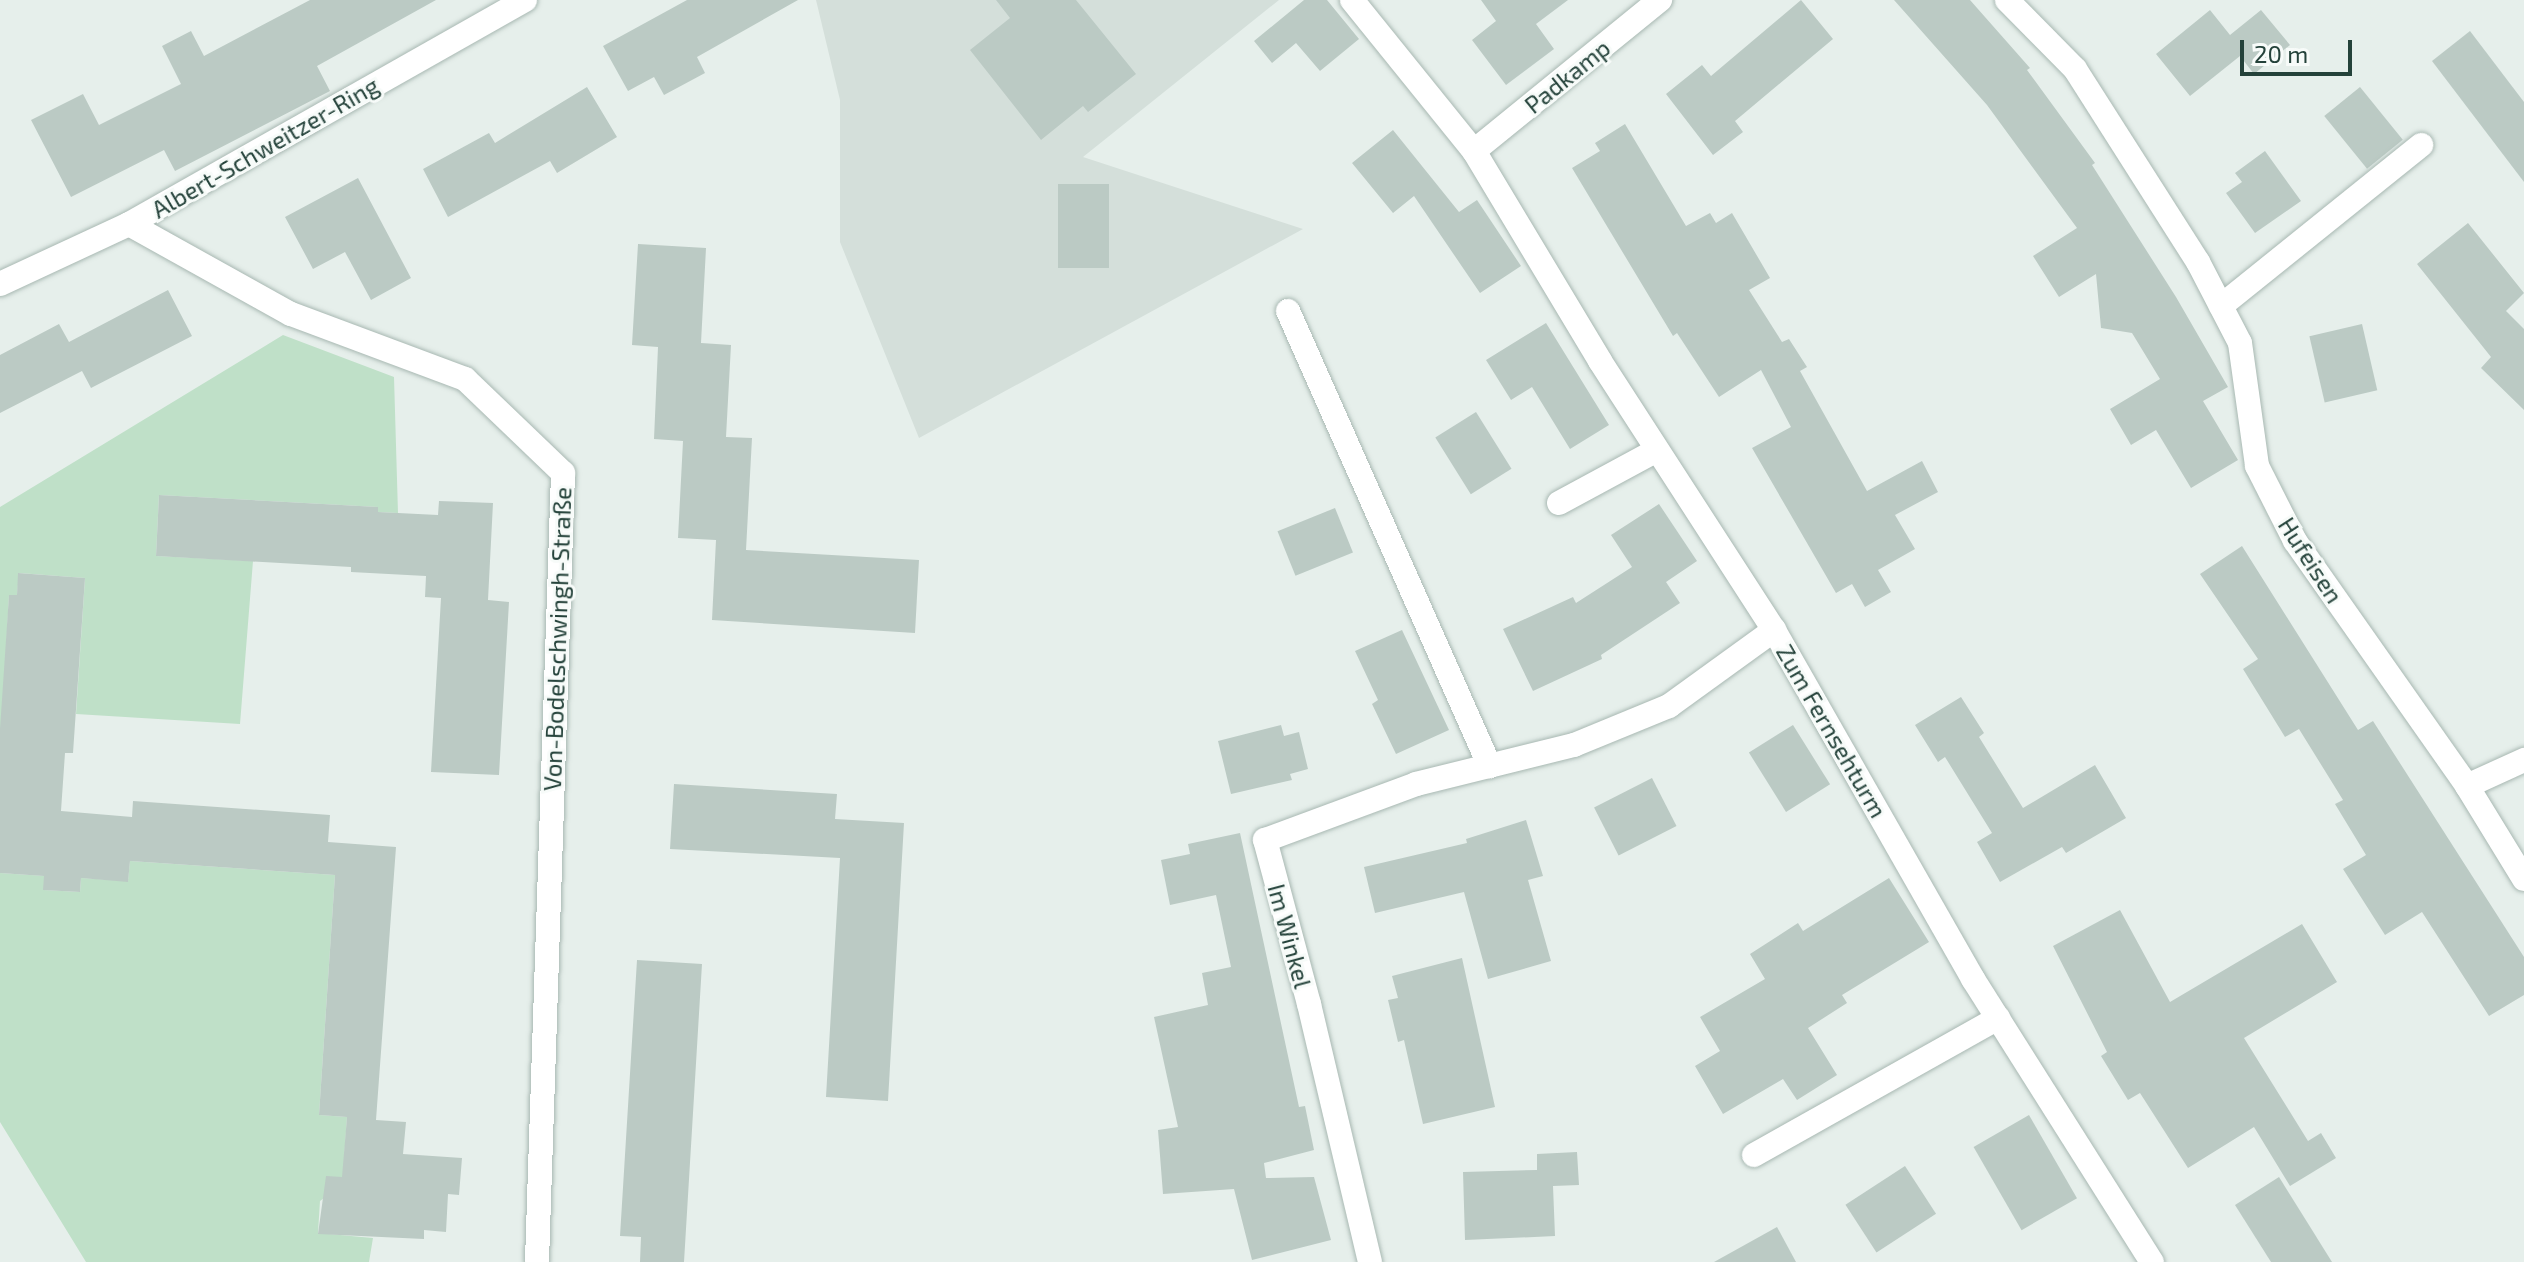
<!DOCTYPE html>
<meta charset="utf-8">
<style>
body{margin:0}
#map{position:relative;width:2524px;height:1262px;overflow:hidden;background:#e6efeb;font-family:"Exo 2",sans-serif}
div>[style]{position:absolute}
.built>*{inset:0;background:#d4dfda}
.green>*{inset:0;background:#bfe0c8}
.building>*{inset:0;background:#bbcac4;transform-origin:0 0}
.roads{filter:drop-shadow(0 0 2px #a8b8b2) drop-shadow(0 0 2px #a8b8b2)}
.minor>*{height:24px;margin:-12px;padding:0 12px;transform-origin:12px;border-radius:12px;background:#fff}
span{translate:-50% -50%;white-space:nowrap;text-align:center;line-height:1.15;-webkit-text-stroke:6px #f7fbf9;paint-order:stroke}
.street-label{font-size:24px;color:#24423a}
.scale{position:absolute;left:2240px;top:40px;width:112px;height:36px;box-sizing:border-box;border:4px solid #24423a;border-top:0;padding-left:10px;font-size:24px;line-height:28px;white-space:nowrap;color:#24423a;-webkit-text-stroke:6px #f7fbf9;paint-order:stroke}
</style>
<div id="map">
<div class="built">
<div style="clip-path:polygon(816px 0,1279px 0,1083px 157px,1303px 229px,919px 438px,840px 242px,840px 100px)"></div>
</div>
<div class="green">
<div style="clip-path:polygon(283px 335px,394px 377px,398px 513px,378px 512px,378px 507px,159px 495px,156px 556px,253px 561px,240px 724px,76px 714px,85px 578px,19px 573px,17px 595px,9px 595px,0 760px,0 507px)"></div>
<div style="clip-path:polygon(130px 861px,335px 875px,319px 1115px,347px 1117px,344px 1160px,351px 1178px,320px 1201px,318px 1233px,373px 1238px,369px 1262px,86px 1262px,0 1122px,0 873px,45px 876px,44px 890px,80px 892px,81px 878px,128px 881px)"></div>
</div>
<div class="building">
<div style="clip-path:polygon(310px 0,436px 0,317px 66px,330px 91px,175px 171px,164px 150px,71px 197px,31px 120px,83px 94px,99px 125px,181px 84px,162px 46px,191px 31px,204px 56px)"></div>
<div style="clip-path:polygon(687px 0,798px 0,697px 57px,705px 73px,664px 95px,654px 77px,628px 91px,603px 46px)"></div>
<div style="clip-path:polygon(996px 0,1076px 0,1136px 74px,1088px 112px,1083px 106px,1041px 140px,970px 50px,1010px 18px)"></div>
<div style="clip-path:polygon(1304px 0,1327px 0,1359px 39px,1320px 71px,1296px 43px,1272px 63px,1254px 41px)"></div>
<div style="clip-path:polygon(1481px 0,1568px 0,1536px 24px,1554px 49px,1506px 85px,1472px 40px,1496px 21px)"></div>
<div style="clip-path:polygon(1801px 0,1833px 39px,1735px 121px,1743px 132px,1713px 155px,1666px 94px,1702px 65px,1711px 76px)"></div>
<div style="clip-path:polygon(1894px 0,1970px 0,2030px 68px,2027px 70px,2095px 163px,2092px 165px,2176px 297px,2228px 387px,2203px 401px,2238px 460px,2191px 488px,2156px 430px,2131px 445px,2110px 409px,2160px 379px,2132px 333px,2101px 328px,2096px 274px,2059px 297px,2033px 256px,2077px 228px,1987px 105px)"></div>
<div style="clip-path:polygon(2210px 10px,2230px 35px,2261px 10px,2290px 45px,2254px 74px,2240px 56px,2190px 96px,2156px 54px)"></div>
<div style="clip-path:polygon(2470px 31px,2524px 102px,2524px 182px,2432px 61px)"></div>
<div style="clip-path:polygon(587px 87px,617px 137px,557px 173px,550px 161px,448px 217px,423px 169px,489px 133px,495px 143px)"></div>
<div style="left:2360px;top:87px;width:68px;height:46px;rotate:51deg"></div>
<div style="clip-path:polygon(1625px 124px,1686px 226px,1710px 213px,1716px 223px,1732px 213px,1770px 278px,1749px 290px,1782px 342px,1789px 339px,1807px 367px,1800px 371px,1867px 491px,1922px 461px,1938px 492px,1895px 515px,1915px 549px,1878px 570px,1891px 592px,1865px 607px,1852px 584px,1836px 593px,1752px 448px,1791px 427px,1761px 370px,1719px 397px,1677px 333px,1673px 336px,1572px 168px,1600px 151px,1595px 143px)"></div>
<div style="clip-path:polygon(1393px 130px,1459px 212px,1477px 200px,1521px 266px,1480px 293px,1414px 196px,1393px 213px,1352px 163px)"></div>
<div style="clip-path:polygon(2265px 151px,2301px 201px,2255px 233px,2226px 193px,2242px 182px,2235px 173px)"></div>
<div style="clip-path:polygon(358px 178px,411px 278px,371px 300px,345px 252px,313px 269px,285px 217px)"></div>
<div style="left:1058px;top:184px;width:51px;height:84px"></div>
<div style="clip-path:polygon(2468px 223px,2524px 293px,2506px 311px,2524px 329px,2524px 410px,2481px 368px,2491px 357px,2417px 264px)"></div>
<div style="clip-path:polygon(638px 244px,706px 248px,701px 343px,731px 345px,726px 437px,752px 438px,746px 550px,919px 560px,915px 633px,712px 620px,716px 540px,678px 538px,683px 441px,654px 439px,658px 347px,632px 345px)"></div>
<div style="clip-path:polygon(168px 290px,192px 336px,91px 388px,82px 371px,0 413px,0 355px,59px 324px,69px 342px)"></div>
<div style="clip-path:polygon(1546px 323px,1609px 425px,1570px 449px,1532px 387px,1511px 400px,1486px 360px)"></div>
<div style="left:2362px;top:324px;width:68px;height:54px;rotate:77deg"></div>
<div style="left:1476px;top:412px;width:67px;height:48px;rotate:58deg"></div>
<div style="clip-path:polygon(159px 495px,378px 507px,378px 512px,438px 515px,439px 501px,493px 503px,488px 600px,509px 602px,499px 775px,431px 772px,441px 598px,425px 597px,426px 576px,351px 572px,351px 567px,156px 556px)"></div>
<div style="clip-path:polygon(1659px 504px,1697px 561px,1666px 582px,1680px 603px,1601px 655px,1602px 659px,1533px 691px,1503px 629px,1573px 597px,1576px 603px,1632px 567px,1611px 535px)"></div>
<div style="left:1335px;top:508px;width:48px;height:62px;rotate:68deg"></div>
<div style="clip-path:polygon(2242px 546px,2358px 730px,2373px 721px,2524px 957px,2524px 995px,2489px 1016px,2422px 912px,2385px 935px,2343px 869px,2366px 855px,2335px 804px,2343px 800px,2299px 729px,2285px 737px,2243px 669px,2258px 659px,2200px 574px)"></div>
<div style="clip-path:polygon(18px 573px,85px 578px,73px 753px,65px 753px,61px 811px,132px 817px,133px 801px,330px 815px,328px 842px,396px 847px,376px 1120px,406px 1122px,403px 1154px,462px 1158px,459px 1195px,448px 1194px,446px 1232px,424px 1230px,424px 1239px,318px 1234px,326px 1176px,342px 1177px,347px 1117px,319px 1115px,335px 875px,130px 861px,128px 882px,81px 878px,80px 892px,43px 890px,44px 876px,0 873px,0 729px,9px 595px,17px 595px)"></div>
<div style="clip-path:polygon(1402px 630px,1449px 730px,1396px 754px,1372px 704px,1378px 700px,1355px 651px)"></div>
<div style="clip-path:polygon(1961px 697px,1984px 733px,1979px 737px,2023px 808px,2095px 765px,2126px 818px,2066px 853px,2062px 847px,2000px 882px,1977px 842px,1992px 833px,1945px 757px,1938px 762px,1915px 725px)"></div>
<div style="clip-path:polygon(1281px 725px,1284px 736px,1299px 732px,1308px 769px,1290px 774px,1292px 780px,1231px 794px,1218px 741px)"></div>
<div style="left:1793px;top:725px;width:70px;height:52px;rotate:58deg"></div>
<div style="left:1652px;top:778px;width:54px;height:65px;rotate:63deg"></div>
<div style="clip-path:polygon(674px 784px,837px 794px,835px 819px,904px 823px,888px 1101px,826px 1097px,840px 858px,670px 849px)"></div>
<div style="clip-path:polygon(1526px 820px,1543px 876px,1528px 880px,1551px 961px,1488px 979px,1464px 892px,1375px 913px,1364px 867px,1467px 843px,1466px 839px)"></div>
<div style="clip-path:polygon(1240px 833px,1299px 1107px,1305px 1106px,1314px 1150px,1264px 1163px,1266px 1178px,1314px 1177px,1331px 1240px,1252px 1260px,1234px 1189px,1163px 1194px,1158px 1130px,1178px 1127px,1154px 1017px,1208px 1005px,1202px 973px,1231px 967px,1216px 895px,1170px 905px,1161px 860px,1190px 854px,1188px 844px)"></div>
<div style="clip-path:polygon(1889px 878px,1929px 942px,1842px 995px,1847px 1003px,1808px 1028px,1837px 1075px,1797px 1100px,1783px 1079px,1723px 1114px,1695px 1066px,1720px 1051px,1700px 1017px,1765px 979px,1750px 954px,1798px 923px,1803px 931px)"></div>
<div style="clip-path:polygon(2120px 910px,2170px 1002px,2302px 924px,2337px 982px,2244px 1038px,2308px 1141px,2321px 1133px,2336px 1158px,2290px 1186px,2254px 1127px,2188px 1168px,2140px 1093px,2128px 1100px,2101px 1056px,2107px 1052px,2053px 946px)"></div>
<div style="clip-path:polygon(1462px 958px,1495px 1107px,1423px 1124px,1404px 1040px,1398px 1042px,1388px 1000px,1398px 998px,1392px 976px)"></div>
<div style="clip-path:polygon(637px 960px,702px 964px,684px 1262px,640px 1262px,641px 1237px,620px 1236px)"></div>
<div style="left:2029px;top:1115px;width:96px;height:64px;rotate:60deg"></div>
<div style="clip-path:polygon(1577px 1152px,1579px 1185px,1553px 1186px,1555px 1236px,1465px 1240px,1463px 1172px,1537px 1170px,1537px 1154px)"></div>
<div style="left:1905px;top:1166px;width:57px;height:71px;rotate:57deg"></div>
<div style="clip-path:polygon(2279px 1177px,2332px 1262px,2271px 1262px,2235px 1205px)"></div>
<div style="clip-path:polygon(1777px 1227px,1796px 1262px,1714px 1262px)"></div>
</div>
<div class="roads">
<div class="minor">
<div style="left:1352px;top:0;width:194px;rotate:51.1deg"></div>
<div style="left:1474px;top:151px;width:245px;rotate:59deg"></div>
<div style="left:1600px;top:361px;width:320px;rotate:57.1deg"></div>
<div style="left:1774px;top:630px;width:402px;rotate:60.3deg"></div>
<div style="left:1973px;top:979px;width:335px;rotate:57.7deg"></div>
<div style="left:2007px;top:0;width:97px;rotate:45.4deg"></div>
<div style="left:2075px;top:69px;width:229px;rotate:57.5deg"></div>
<div style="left:2198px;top:262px;width:91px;rotate:62.6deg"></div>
<div style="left:2240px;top:343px;width:124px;rotate:82.1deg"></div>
<div style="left:2257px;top:466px;width:84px;rotate:63.1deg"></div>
<div style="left:2295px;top:541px;width:299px;rotate:54.9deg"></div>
<div style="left:2467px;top:786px;width:63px;rotate:-24.5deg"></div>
<div style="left:1474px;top:151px;width:240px;rotate:-39.1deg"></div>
<div style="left:129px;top:224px;width:185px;rotate:29.1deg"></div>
<div style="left:291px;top:314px;width:186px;rotate:20.5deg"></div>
<div style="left:465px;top:379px;width:136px;rotate:43.8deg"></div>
<div style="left:563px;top:473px;width:789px;rotate:91.89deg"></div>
<div style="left:0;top:284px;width:142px;rotate:-24.9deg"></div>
<div style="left:129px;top:224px;width:455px;rotate:-29.5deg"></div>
<div style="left:2221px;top:306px;width:257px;rotate:-38.8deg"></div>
<div style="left:1288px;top:311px;width:498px;rotate:66.1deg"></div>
<div style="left:1559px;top:503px;width:111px;rotate:-28.4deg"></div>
<div style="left:2467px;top:786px;width:109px;rotate:58.5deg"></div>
<div style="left:1754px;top:1155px;width:280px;rotate:-29.3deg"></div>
<div style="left:1370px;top:1262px;width:265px;rotate:-103.3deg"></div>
<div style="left:1309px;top:1004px;width:170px;rotate:-105deg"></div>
<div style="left:1265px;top:840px;width:161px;rotate:-20.3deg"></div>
<div style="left:1416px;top:784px;width:163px;rotate:-13.9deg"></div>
<div style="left:1574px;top:745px;width:103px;rotate:-22.3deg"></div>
<div style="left:1669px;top:706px;width:130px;rotate:-35.9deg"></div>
</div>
</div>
<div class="street-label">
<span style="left:1567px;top:76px;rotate:-39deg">Padkamp</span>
<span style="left:265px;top:147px;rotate:-30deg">Albert-Schweitzer-Ring</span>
<span style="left:2311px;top:560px;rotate:57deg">Hufeisen</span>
<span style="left:557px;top:639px;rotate:-88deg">Von-Bodelschwingh-Straße</span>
<span style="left:1832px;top:731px;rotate:60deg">Zum Fernsehturm</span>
<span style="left:1290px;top:936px;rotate:75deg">Im Winkel</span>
</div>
<div class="scale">20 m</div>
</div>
